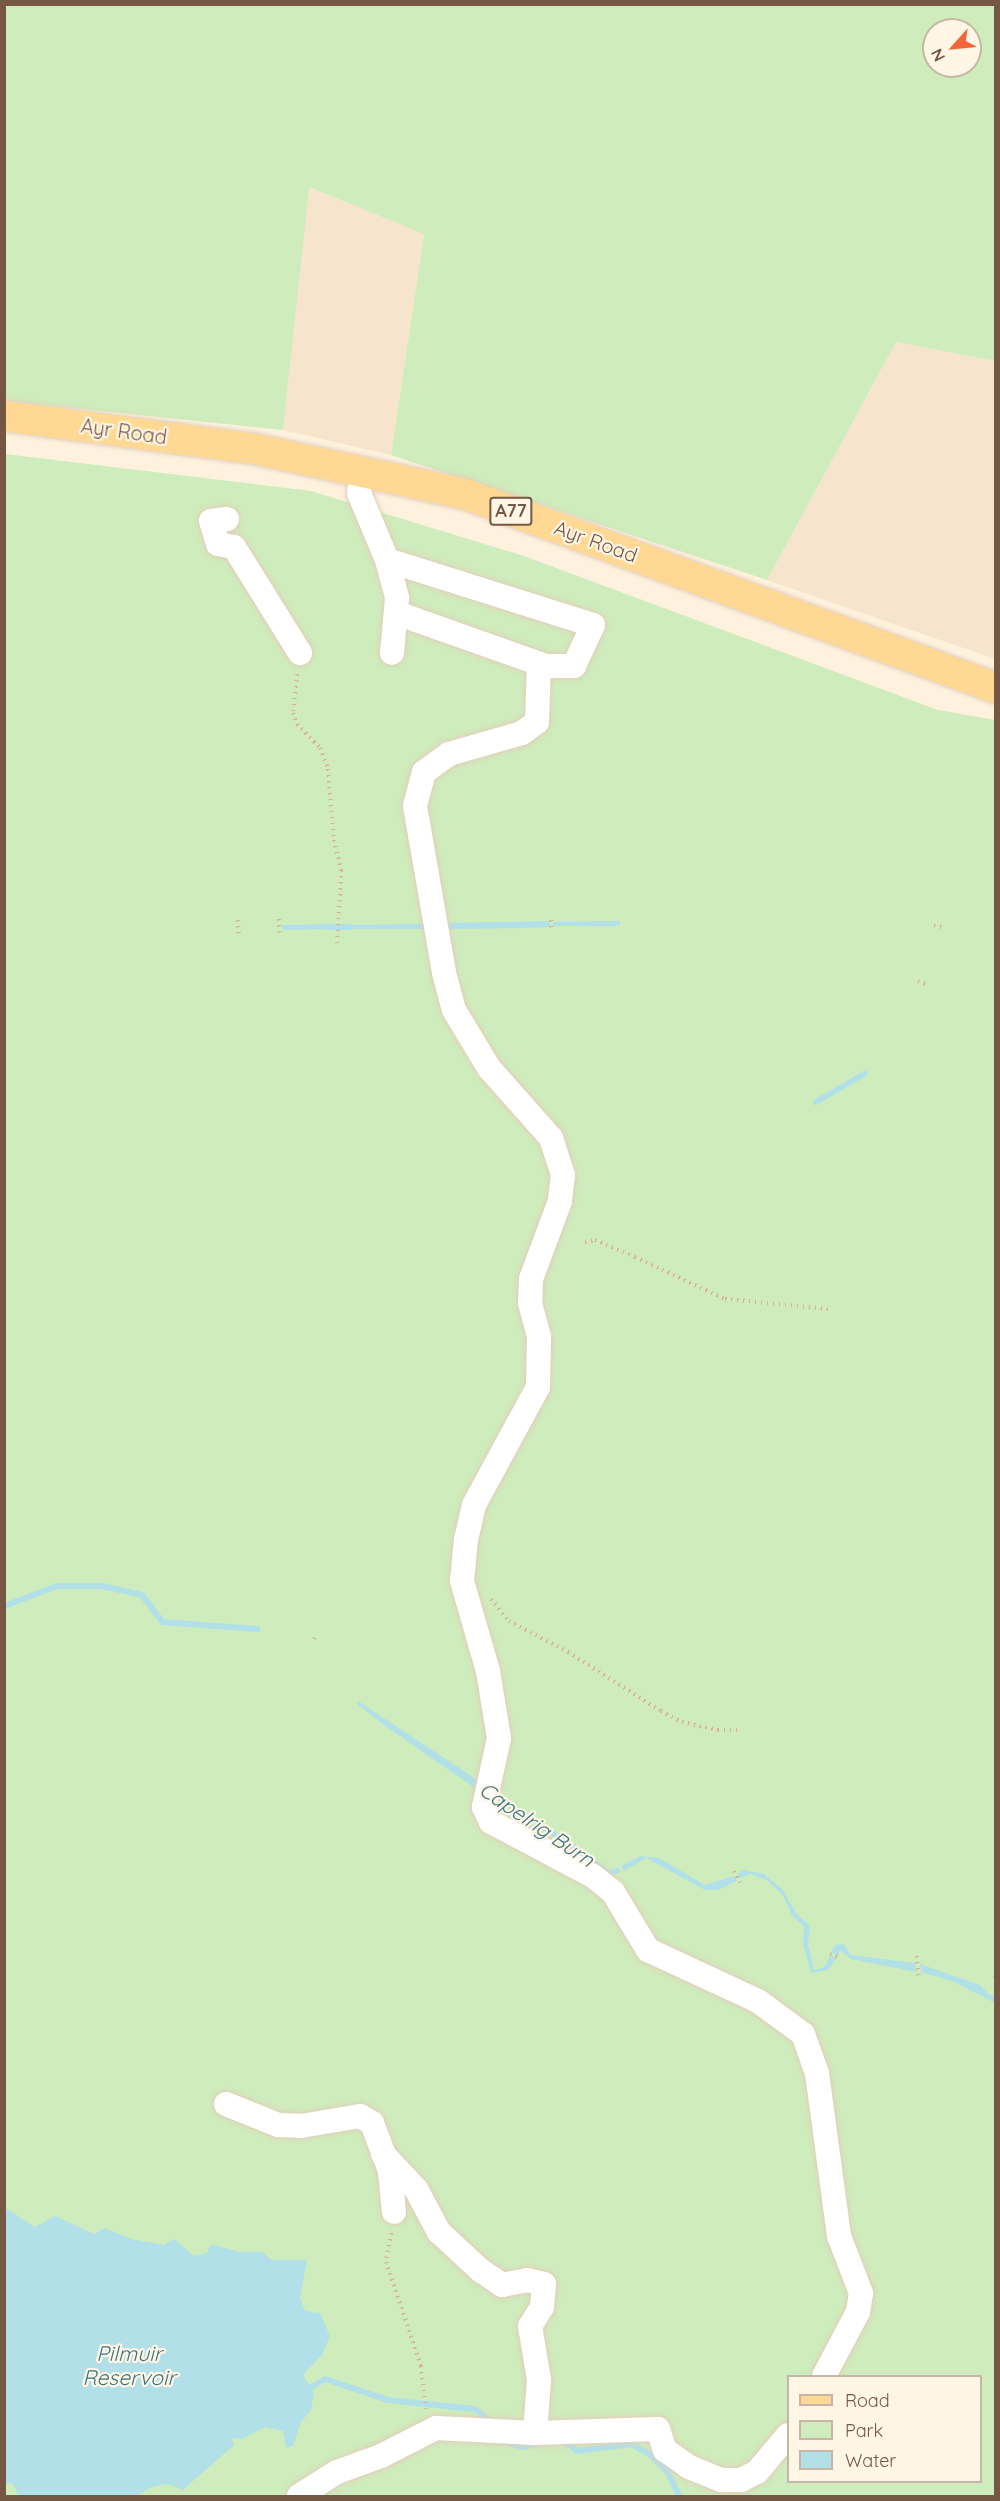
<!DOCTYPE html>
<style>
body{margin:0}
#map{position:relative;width:1000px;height:2501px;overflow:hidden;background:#fef2de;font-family:Quicksand,sans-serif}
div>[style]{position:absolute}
.residential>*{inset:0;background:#f6e4cc}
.green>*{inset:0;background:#cfecbc}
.water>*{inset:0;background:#b2e0e9;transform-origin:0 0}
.stream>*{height:6px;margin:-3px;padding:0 3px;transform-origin:3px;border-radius:3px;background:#b2e0e9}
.path>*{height:4px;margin-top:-2px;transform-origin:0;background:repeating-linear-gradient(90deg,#dab297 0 1.5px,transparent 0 6px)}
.roads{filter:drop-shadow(0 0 2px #e3ceba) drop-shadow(0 0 2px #e3ceba)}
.minor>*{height:24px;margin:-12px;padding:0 12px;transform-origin:12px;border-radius:12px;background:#fff}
.major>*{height:30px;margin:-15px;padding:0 15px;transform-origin:15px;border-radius:15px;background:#ffd994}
span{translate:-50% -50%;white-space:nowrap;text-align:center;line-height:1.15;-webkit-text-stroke:4.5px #fff6e6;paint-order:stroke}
.shield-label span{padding:2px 4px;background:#fff6e6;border:2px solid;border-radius:4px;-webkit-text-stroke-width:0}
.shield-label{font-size:18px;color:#765744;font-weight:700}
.street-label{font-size:20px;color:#765744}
.water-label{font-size:21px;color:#3a7784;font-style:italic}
.frame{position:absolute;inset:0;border:6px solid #765744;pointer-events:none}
.legend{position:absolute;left:787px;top:2375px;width:195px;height:108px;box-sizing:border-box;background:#fff6e6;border:2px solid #c8b6a5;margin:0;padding:8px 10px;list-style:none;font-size:18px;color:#765744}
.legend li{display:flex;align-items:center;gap:12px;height:30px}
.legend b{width:30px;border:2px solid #c8b6a5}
.north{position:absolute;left:922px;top:18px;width:60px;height:60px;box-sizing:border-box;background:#fff6e6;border:2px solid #c8b6a5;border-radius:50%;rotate:243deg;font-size:16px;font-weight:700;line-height:24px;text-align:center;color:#765744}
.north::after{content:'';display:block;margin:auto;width:21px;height:27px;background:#f36538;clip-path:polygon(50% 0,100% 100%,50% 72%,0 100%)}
</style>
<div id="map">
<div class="residential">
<div style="clip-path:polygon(308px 187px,424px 233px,391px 455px,283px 430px)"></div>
<div style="clip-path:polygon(896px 342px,995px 361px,995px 659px,767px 580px)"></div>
</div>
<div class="green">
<div style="clip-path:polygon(evenodd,4px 5px,995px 5px,995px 361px,896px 342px,767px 580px,391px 455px,424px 234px,309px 187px,283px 430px,5px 401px,4px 5px,934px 30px,970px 30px,970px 66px,934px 66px,934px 30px)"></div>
<div style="clip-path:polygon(evenodd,5px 454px,311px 491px,524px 556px,938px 710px,996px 720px,995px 2496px,5px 2496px,5px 454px,788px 2376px,980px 2376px,980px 2482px,788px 2482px,788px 2376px)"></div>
</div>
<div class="water">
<div style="clip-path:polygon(549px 921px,550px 927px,532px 928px,445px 929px,445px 923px)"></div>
<div style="clip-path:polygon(620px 921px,620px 925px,614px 926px,553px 926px,553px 922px)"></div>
<div style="clip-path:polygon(425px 924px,429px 929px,342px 929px,342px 925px)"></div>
<div style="left:282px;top:925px;width:52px;height:5px;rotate:-1deg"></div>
<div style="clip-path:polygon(358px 1701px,479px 1781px,475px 1788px,381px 1723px,357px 1704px)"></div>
<div style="clip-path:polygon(494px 1792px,584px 1850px,608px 1870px,618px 1868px,621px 1872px,614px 1875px,604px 1872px,492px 1796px)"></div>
<div style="clip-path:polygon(640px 1856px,659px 1858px,705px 1885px,734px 1876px,737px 1881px,718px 1890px,705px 1890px,646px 1858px,624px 1871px,621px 1866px)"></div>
<div style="clip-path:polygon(744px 1870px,764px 1874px,783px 1890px,796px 1913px,810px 1926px,808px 1944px,814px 1970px,824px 1967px,831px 1955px,836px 1959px,828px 1970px,811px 1973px,803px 1944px,804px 1926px,792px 1916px,783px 1895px,767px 1880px,751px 1874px,739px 1879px,737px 1874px)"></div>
<div style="clip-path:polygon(844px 1944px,851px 1955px,915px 1963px,916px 1972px,851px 1959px,840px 1950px,837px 1956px,831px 1952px,835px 1945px)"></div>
<div style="clip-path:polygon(920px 1964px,980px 1985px,989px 1995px,995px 1995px,995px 2003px,952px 1981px,921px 1972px)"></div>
<div style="clip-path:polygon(4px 2207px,35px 2227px,55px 2216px,94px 2234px,105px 2228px,131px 2239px,164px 2245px,174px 2239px,194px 2256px,207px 2253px,211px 2244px,240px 2252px,262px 2252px,272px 2260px,307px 2260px,300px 2298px,305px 2311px,320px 2313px,330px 2336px,322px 2355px,303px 2375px,314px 2393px,311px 2410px,301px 2422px,293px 2446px,286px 2448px,283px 2431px,265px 2427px,242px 2439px,232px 2438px,234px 2445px,183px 2490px,168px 2484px,154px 2486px,136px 2496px,19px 2496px,12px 2483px,5px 2483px)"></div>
</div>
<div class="stream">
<div style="left:327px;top:927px;width:23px"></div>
<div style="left:816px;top:1102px;width:56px;rotate:-30.3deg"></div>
<div style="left:4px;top:1606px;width:57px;rotate:-20.7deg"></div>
<div style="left:57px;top:1586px;width:45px"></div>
<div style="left:102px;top:1586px;width:41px;rotate:12.7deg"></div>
<div style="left:142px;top:1595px;width:34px;rotate:53deg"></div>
<div style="left:162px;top:1622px;width:96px;rotate:4.2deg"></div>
<div style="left:310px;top:2388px;width:17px;rotate:-31deg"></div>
<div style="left:325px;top:2379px;width:66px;rotate:18.4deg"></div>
<div style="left:388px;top:2400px;width:87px;rotate:5.9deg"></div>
<div style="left:475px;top:2409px;width:22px;rotate:39deg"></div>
<div style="left:498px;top:2440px;width:26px;rotate:16deg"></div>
<div style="left:523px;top:2447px;width:17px;rotate:-13deg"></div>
<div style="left:562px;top:2440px;width:19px;rotate:36deg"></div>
<div style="left:577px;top:2451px;width:54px;rotate:-7.4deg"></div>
<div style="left:631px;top:2444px;width:21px;rotate:29deg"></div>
<div style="left:649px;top:2454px;width:25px;rotate:43deg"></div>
<div style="left:667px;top:2471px;width:28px;rotate:64deg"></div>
</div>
<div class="path">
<div style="left:297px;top:674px;width:39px;rotate:96deg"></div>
<div style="left:293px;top:713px;width:12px;rotate:70deg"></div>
<div style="left:297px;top:724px;width:33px;rotate:46deg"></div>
<div style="left:320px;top:748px;width:22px;rotate:69deg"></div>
<div style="left:328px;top:769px;width:71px;rotate:85.2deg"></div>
<div style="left:334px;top:840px;width:31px;rotate:77deg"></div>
<div style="left:341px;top:870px;width:74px;rotate:93.1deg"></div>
<div style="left:279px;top:919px;width:17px;rotate:87deg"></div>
<div style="left:238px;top:920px;width:16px;rotate:86deg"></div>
<div style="left:551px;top:920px;width:8px;rotate:83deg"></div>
<div style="left:934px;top:926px;width:8px;rotate:7deg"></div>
<div style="left:918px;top:981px;width:8px;rotate:23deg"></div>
<div style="left:585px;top:1242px;width:10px;rotate:-11deg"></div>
<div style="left:595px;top:1240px;width:43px;rotate:23deg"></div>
<div style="left:635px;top:1257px;width:99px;rotate:25deg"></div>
<div style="left:725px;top:1299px;width:106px;rotate:5.4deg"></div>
<div style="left:491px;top:1599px;width:28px;rotate:51deg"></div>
<div style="left:509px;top:1621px;width:67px;rotate:27.7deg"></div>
<div style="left:568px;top:1652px;width:110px;rotate:32.4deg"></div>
<div style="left:661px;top:1711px;width:24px;rotate:28deg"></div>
<div style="left:682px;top:1722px;width:37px;rotate:13deg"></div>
<div style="left:718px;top:1730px;width:24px"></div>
<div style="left:314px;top:1639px;width:5px;rotate:-68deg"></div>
<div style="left:734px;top:1871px;width:13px;rotate:63deg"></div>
<div style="left:830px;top:1954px;width:8px;rotate:23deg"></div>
<div style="left:917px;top:1956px;width:21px;rotate:85deg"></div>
<div style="left:994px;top:1975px;width:3px;rotate:45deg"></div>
<div style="left:391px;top:2233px;width:29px;rotate:100deg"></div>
<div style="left:386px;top:2262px;width:110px;rotate:71.4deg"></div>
<div style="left:421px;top:2366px;width:43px;rotate:83.4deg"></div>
</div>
<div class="roads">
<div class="minor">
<div style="left:361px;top:472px;width:21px;rotate:95deg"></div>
<div style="left:359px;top:493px;width:73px;rotate:67.3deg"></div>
<div style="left:387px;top:560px;width:39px;rotate:75deg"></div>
<div style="left:397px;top:598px;width:55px;rotate:95.2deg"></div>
<div style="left:227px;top:519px;width:16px;rotate:173deg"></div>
<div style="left:211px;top:521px;width:24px;rotate:73deg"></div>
<div style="left:218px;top:544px;width:16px;rotate:11deg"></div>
<div style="left:234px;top:547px;width:125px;rotate:58.1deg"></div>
<div style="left:387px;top:560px;width:216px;rotate:17.5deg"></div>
<div style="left:593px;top:625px;width:45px;rotate:114.9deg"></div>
<div style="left:574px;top:666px;width:28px;rotate:180deg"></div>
<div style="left:546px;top:666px;width:159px;rotate:-160.5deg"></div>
<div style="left:539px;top:664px;width:58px;rotate:92deg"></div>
<div style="left:537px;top:722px;width:19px;rotate:144deg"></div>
<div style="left:522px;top:733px;width:76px;rotate:164deg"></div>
<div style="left:449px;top:754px;width:31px;rotate:144deg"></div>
<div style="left:424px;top:772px;width:35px;rotate:105deg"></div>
<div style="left:415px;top:806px;width:169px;rotate:80.1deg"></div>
<div style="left:444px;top:973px;width:38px;rotate:75deg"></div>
<div style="left:454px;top:1010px;width:68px;rotate:58.9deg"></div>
<div style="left:489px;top:1068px;width:94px;rotate:48.5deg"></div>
<div style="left:551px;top:1138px;width:39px;rotate:72deg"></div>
<div style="left:563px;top:1175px;width:26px;rotate:97deg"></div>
<div style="left:560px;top:1201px;width:83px;rotate:110.4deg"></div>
<div style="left:531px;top:1279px;width:24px;rotate:92deg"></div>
<div style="left:530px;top:1303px;width:35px;rotate:75deg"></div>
<div style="left:539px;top:1337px;width:50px;rotate:91.1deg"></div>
<div style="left:538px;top:1387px;width:134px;rotate:118.5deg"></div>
<div style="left:474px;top:1505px;width:35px;rotate:103deg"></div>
<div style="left:466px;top:1539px;width:42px;rotate:95.4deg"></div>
<div style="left:462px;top:1581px;width:94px;rotate:73.9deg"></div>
<div style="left:488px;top:1671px;width:68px;rotate:80.7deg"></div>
<div style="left:499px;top:1738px;width:71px;rotate:102.3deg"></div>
<div style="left:484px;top:1807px;width:17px;rotate:65deg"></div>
<div style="left:491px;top:1822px;width:115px;rotate:27.9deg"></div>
<div style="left:593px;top:1876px;width:26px;rotate:39deg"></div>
<div style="left:613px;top:1892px;width:68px;rotate:58.9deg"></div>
<div style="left:648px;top:1950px;width:121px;rotate:24.9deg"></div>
<div style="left:758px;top:2001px;width:56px;rotate:36.3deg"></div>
<div style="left:803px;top:2034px;width:41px;rotate:70.3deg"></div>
<div style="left:817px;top:2073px;width:164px;rotate:82.3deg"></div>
<div style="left:839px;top:2236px;width:61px;rotate:68.9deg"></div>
<div style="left:861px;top:2293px;width:19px;rotate:99deg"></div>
<div style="left:858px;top:2312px;width:72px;rotate:118deg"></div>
<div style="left:226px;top:2104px;width:56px;rotate:22deg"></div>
<div style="left:278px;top:2125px;width:23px;rotate:2deg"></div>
<div style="left:301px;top:2126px;width:60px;rotate:-9.6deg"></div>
<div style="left:360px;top:2116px;width:14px;rotate:30deg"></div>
<div style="left:372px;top:2123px;width:51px;rotate:69.4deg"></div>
<div style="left:390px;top:2171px;width:41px;rotate:84.4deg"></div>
<div style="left:383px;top:2154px;width:48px;rotate:46.7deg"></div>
<div style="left:416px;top:2189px;width:49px;rotate:61.9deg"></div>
<div style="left:439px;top:2232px;width:56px;rotate:42.8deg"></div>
<div style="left:480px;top:2270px;width:27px;rotate:34deg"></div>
<div style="left:502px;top:2285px;width:25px;rotate:-11deg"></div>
<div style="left:527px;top:2280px;width:17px;rotate:13deg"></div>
<div style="left:544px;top:2284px;width:23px;rotate:95deg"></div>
<div style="left:542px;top:2307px;width:22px;rotate:122deg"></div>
<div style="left:530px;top:2326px;width:55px;rotate:80.5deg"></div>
<div style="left:539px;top:2380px;width:53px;rotate:94.3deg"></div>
<div style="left:299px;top:2496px;width:45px;rotate:-32.3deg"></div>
<div style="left:337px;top:2472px;width:47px;rotate:-20deg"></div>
<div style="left:381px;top:2456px;width:62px;rotate:-27deg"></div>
<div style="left:436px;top:2428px;width:99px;rotate:2.9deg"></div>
<div style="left:535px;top:2433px;width:123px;rotate:-1.9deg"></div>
<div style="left:658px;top:2429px;width:22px;rotate:72deg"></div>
<div style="left:665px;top:2450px;width:29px;rotate:35deg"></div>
<div style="left:689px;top:2467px;width:35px;rotate:22deg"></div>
<div style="left:721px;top:2480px;width:20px"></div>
<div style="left:741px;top:2480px;width:18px;rotate:-27deg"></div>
<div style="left:757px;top:2472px;width:48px;rotate:-50deg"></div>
</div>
<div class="major">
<div style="left:4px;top:416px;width:253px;rotate:7.5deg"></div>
<div style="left:255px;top:449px;width:215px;rotate:12.1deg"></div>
<div style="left:465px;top:494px;width:565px;rotate:20.07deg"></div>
</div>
</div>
<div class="shield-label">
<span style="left:511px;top:511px">A77</span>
</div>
<div class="street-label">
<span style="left:124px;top:431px;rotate:8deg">Ayr Road</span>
<span style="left:596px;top:541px;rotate:20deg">Ayr Road</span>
</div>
<div class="water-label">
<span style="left:537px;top:1824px;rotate:34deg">Capelrig Burn</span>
<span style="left:129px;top:2365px">Pilmuir<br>Reservoir</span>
</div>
<div class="frame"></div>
<ul class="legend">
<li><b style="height:8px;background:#ffd994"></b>Road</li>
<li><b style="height:16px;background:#cfecbc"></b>Park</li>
<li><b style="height:16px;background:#b2e0e9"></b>Water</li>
</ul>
<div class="north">N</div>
</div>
